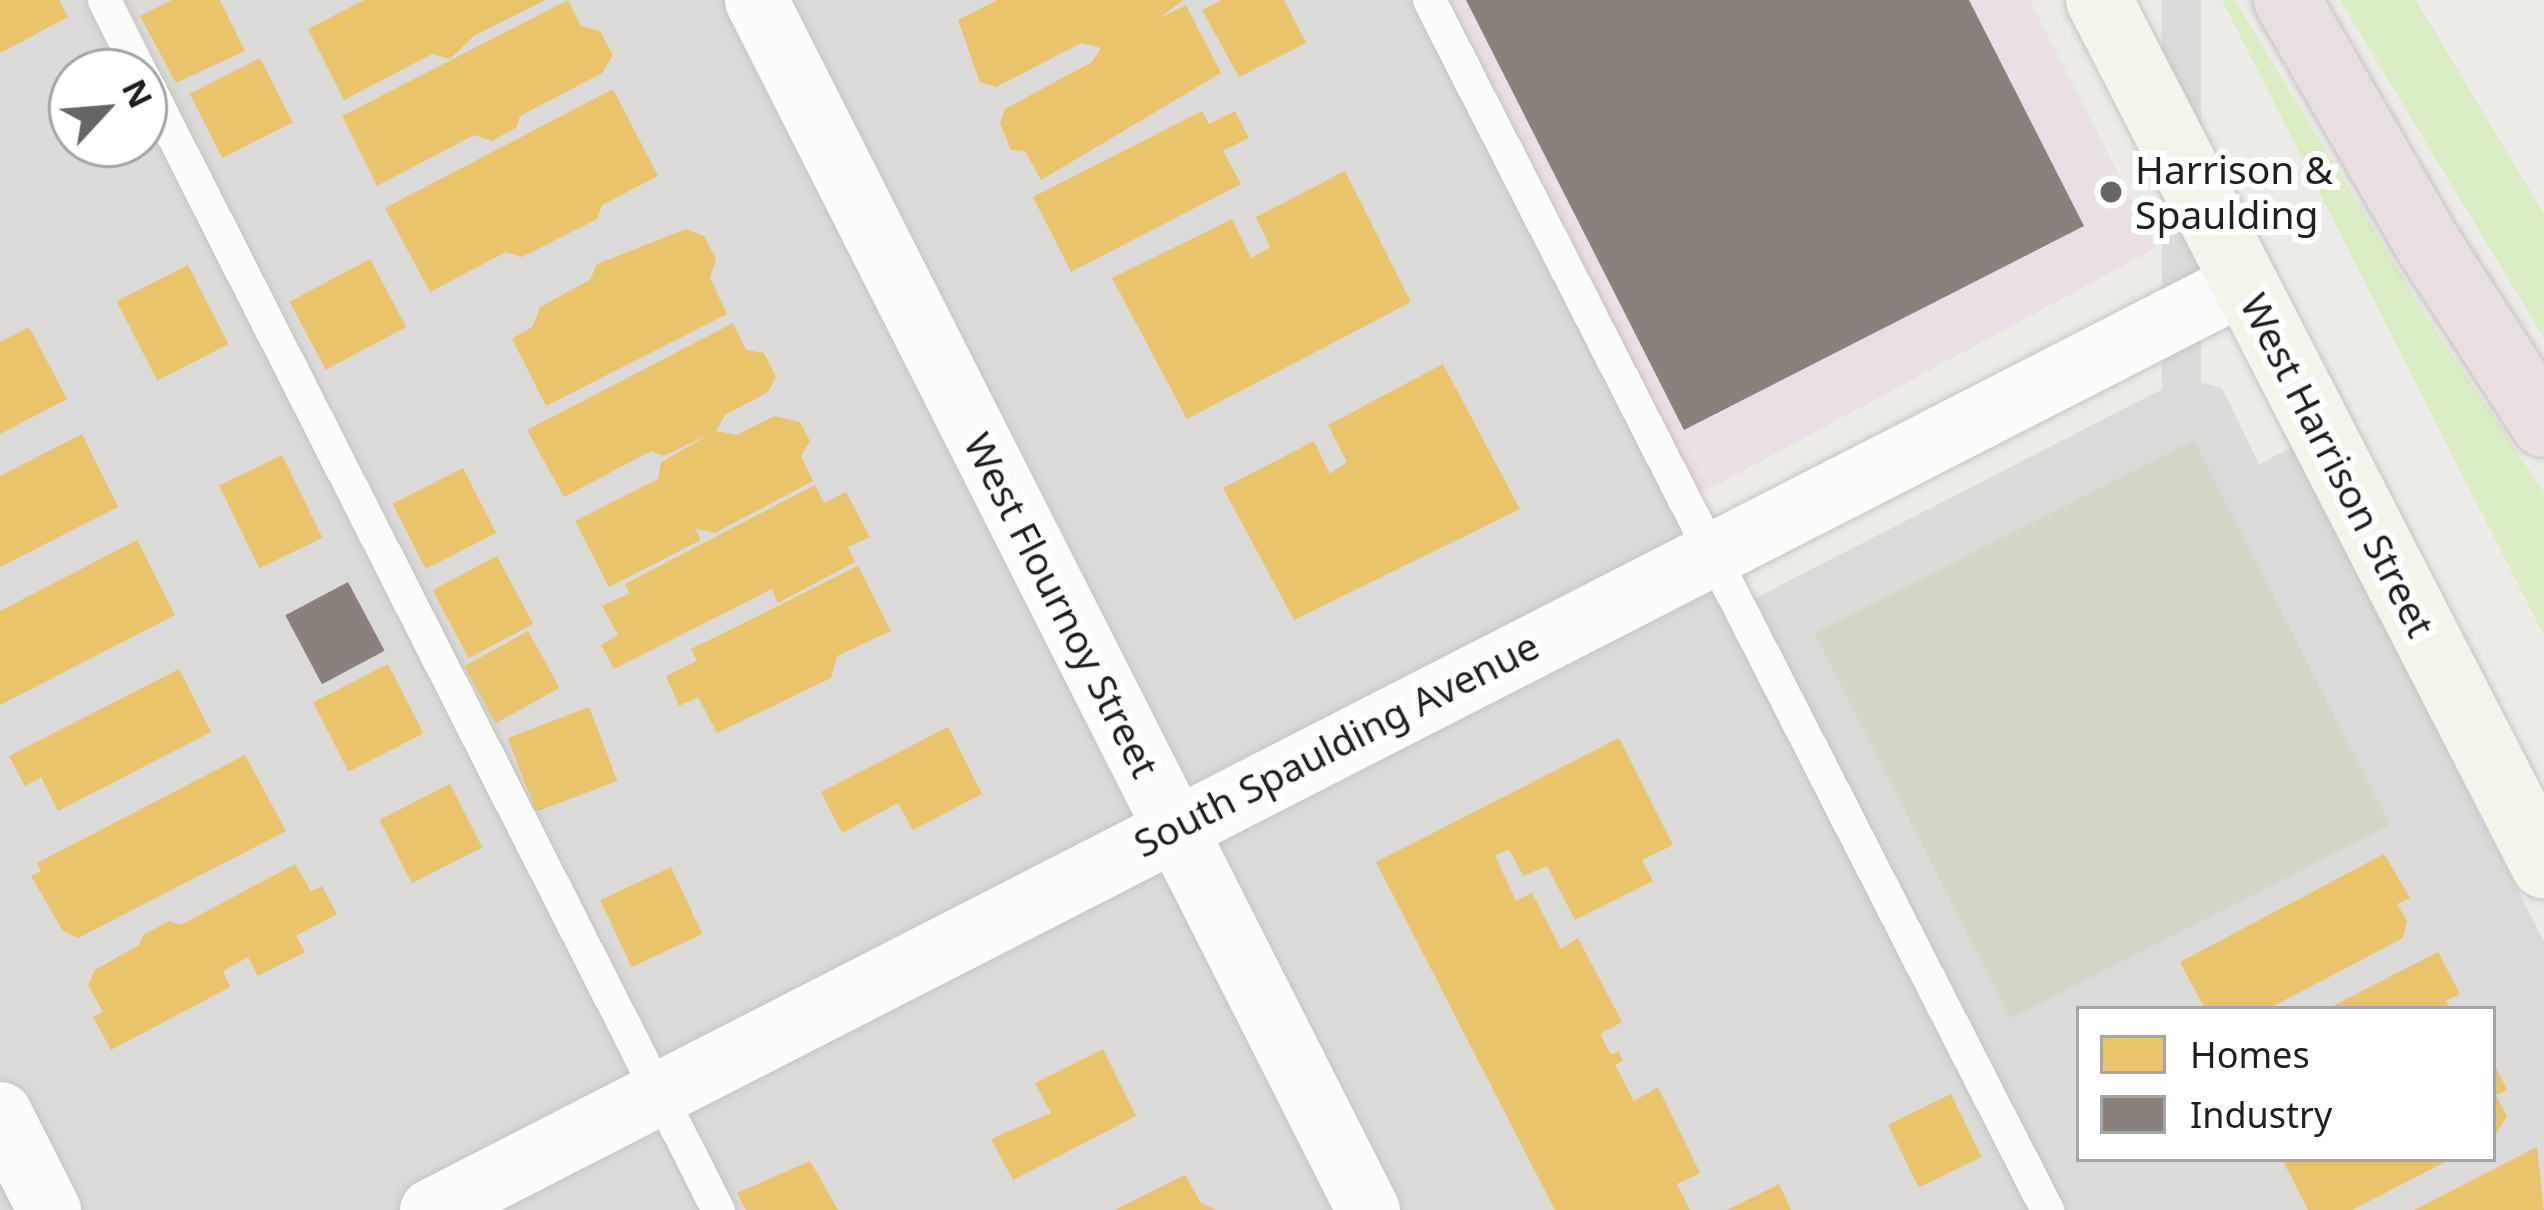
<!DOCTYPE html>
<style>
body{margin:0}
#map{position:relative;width:2544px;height:1210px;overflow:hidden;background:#edebe7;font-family:"Noto Sans",sans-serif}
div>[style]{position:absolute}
.residential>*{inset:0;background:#dcdbd9;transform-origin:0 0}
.industrial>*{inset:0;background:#ebdfe6}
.construction>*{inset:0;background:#d6d6c8;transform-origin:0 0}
.grass>*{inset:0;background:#d9ecc4}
.homes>*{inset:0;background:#e9c46a;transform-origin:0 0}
.industry>*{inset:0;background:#8a817c;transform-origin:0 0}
.roads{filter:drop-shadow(0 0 3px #c6c5c3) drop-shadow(0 0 3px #c6c5c3)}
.lane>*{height:33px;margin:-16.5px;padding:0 16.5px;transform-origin:16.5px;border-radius:16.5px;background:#fcfcfb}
.street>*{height:63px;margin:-31.5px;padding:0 31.5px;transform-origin:31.5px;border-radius:31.5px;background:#fcfcfb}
.secondary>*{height:66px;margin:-33px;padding:0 33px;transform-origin:33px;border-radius:33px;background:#f3f4ea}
.highway>*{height:66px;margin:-33px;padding:0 33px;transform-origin:33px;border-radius:33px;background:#eadfe0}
.dots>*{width:33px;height:33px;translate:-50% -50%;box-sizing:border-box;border:6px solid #fff;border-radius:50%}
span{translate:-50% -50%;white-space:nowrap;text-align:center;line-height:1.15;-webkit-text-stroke:12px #fff;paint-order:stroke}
.poi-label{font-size:39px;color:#1f1f1f}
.left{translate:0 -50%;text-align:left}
.street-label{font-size:39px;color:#1f1f1f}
.legend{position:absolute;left:2076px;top:1006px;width:420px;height:156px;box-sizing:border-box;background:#fff;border:3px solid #a5a5a5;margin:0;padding:15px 21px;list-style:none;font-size:36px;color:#1f1f1f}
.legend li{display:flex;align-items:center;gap:24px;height:60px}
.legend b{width:60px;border:3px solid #a5a5a5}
.north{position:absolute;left:48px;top:48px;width:120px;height:120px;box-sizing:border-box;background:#fff;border:3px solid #a5a5a5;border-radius:50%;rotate:64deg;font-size:33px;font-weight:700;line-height:48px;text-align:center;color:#1f1f1f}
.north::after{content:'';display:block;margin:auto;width:42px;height:54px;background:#676665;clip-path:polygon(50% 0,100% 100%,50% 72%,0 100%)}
</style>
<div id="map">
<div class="residential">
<div style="clip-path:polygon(evenodd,0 0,1429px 0,1736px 608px,2184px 378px,2222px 388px,2259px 464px,2293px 447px,2544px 942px,2544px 1210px,0 1210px,0 0,72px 72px,144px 72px,144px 144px,72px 144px,72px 72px,0 0,2079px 1009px,2493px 1009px,2493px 1159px,2079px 1159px,2079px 1009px)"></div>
<div style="left:2162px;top:0;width:39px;height:843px"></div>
</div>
<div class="industrial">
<div style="clip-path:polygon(1429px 0,2030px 0,2156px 248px,1682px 504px)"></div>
</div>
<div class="construction">
<div style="left:2194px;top:440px;width:432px;height:426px;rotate:63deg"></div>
</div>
<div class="grass">
<div style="clip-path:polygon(2222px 0,2235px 0,2426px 316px,2544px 492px,2544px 636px)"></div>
<div style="clip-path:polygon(2340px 0,2416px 0,2544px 214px,2544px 338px)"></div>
</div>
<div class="homes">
<div style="clip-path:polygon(0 0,59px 0,68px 17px,0 53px)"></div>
<div style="clip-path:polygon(172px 0,220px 0,245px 51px,176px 83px,140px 16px)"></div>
<div style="clip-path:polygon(364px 0,545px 0,475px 35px,450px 59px,432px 54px,344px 100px,308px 29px)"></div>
<div style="clip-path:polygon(568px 0,581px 26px,600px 31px,613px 55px,602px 73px,520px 116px,517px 127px,492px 141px,474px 135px,377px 186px,342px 116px)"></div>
<div style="clip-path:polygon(997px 0,1183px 0,1160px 18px,1186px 5px,1221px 73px,1041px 180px,1025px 151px,1011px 150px,1000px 123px,1005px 109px,1092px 62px,1101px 48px,1081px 43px,996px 87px,980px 82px,958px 20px)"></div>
<div style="clip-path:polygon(1221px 0,1284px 0,1306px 43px,1239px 77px,1202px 10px)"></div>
<div style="left:260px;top:58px;width:72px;height:79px;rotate:63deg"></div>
<div style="clip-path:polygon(613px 89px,658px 176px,602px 205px,597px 219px,522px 257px,506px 252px,430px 292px,385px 208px)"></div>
<div style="clip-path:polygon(1202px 111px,1209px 124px,1235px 111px,1249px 138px,1223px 151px,1241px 184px,1071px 272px,1033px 197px)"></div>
<div style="clip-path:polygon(1345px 171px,1411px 302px,1187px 419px,1112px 278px,1232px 219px,1251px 258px,1270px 247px,1256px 217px)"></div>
<div style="clip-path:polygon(686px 229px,704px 236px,716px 259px,710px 278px,727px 314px,546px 406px,512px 339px,533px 326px,540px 307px,590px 280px,597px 264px)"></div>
<div style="left:370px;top:259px;width:77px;height:91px;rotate:62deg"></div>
<div style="left:188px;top:265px;width:89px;height:80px;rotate:63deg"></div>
<div style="clip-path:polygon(733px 323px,746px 350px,764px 353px,776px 377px,768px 392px,725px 415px,716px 431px,737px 435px,774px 416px,800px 422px,810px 441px,801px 456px,813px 481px,715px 533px,695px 528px,701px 540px,609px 587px,575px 521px,658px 479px,661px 462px,712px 433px,664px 456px,651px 451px,564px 497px,527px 430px)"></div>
<div style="clip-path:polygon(29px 327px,67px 399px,0 434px,0 342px)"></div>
<div style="clip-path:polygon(1443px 364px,1520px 509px,1294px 620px,1223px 488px,1314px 441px,1330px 474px,1347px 462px,1328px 425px)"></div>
<div style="clip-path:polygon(82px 434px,118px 507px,0 567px,0 476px)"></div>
<div style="left:282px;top:455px;width:92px;height:70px;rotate:64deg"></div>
<div style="left:463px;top:468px;width:73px;height:79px;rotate:63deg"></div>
<div style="clip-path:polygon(815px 485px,824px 503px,846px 492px,870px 537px,848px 547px,855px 562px,778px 603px,772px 589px,614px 669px,601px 645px,618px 635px,602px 606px,630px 593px,625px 584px)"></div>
<div style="clip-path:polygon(137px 540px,175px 615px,0 705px,0 611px)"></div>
<div style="left:497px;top:556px;width:77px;height:73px;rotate:62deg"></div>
<div style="clip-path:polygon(858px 566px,891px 631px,837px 656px,831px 678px,717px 733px,698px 697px,679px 706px,666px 676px,697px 661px,691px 649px)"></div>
<div style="left:528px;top:631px;width:65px;height:73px;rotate:61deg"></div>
<div style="left:388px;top:664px;width:78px;height:84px;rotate:63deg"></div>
<div style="clip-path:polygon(179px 669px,211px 732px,58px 811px,41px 777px,25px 786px,9px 756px)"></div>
<div style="left:589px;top:707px;width:79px;height:87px;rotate:69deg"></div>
<div style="clip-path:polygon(948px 727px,982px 794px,913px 830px,898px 803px,842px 833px,821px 792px)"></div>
<div style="clip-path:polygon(1619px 738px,1673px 845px,1642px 860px,1653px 881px,1575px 920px,1547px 866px,1523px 876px,1509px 849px,1495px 856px,1516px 901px,1532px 893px,1561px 949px,1578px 938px,1622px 1022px,1600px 1034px,1611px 1055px,1619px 1051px,1623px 1061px,1615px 1065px,1634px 1101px,1658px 1087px,1700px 1173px,1677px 1184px,1690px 1210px,1555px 1210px,1376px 862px)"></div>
<div style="clip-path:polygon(245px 755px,286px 831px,78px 938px,63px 931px,31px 876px,41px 871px,37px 863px)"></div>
<div style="left:450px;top:784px;width:71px;height:79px;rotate:63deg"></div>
<div style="clip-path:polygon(2384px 854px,2410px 898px,2397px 904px,2407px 921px,2403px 938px,2268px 1009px,2205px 1009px,2180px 962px)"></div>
<div style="clip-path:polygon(295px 864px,311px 891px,322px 886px,337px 914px,296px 936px,305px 952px,258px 976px,248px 957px,223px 971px,230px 987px,111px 1050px,93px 1017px,103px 1012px,88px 985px,95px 970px,139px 945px,143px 935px,169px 921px,181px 925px)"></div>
<div style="left:671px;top:867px;width:74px;height:78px;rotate:65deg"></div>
<div style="clip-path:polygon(2438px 952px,2460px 994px,2446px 1001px,2450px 1009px,2327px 1009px)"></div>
<div style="clip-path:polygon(1103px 1049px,1136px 1116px,1013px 1180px,991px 1139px,1051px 1113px,1035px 1083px)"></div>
<div style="clip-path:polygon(2493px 1062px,2507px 1090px,2496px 1095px,2507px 1117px,2493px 1138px)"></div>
<div style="left:1951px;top:1094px;width:70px;height:70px;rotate:64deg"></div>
<div style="clip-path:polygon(2537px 1147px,2544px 1210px,2414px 1210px)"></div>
<div style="clip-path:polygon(2282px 1159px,2451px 1159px,2352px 1210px,2308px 1210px)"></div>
<div style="clip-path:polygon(810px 1161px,838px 1210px,746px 1210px,737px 1193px)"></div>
<div style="clip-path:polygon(1185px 1175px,1201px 1203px,1216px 1210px,1115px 1210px)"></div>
<div style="clip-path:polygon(1779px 1184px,1791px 1210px,1727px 1210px)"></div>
</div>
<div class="industry">
<div style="clip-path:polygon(1466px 0,1969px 0,2084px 226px,1684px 430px)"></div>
<div style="left:348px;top:582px;width:78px;height:71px;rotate:62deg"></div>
</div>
<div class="roads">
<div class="lane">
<div style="left:104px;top:0;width:80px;rotate:63.4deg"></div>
<div style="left:1429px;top:0;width:1359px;rotate:62.94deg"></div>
<div style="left:144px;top:79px;width:1268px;rotate:63.09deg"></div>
</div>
<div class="street">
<div style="left:756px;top:0;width:1356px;rotate:63.17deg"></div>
<div style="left:0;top:1113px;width:109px;rotate:63.2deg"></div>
<div style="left:431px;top:1210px;width:2037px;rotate:-27.11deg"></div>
</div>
<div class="secondary">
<div style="left:2099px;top:0;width:973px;rotate:62.78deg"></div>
</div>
<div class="highway">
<div style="left:2287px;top:0;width:282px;rotate:60deg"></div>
<div style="left:2428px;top:244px;width:214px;rotate:57.2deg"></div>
</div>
</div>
<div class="dots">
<div style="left:2111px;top:192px;background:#676665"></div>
</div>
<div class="poi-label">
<span class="left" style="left:2135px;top:192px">Harrison &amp;<br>Spaulding</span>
</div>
<div class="street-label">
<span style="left:2338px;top:465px;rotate:63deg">West Harrison Street</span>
<span style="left:1062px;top:605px;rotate:63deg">West Flournoy Street</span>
<span style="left:1336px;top:744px;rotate:-27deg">South Spaulding Avenue</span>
</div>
<ul class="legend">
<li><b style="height:33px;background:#e9c46a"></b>Homes</li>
<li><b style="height:33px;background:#8a817c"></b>Industry</li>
</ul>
<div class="north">N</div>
</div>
